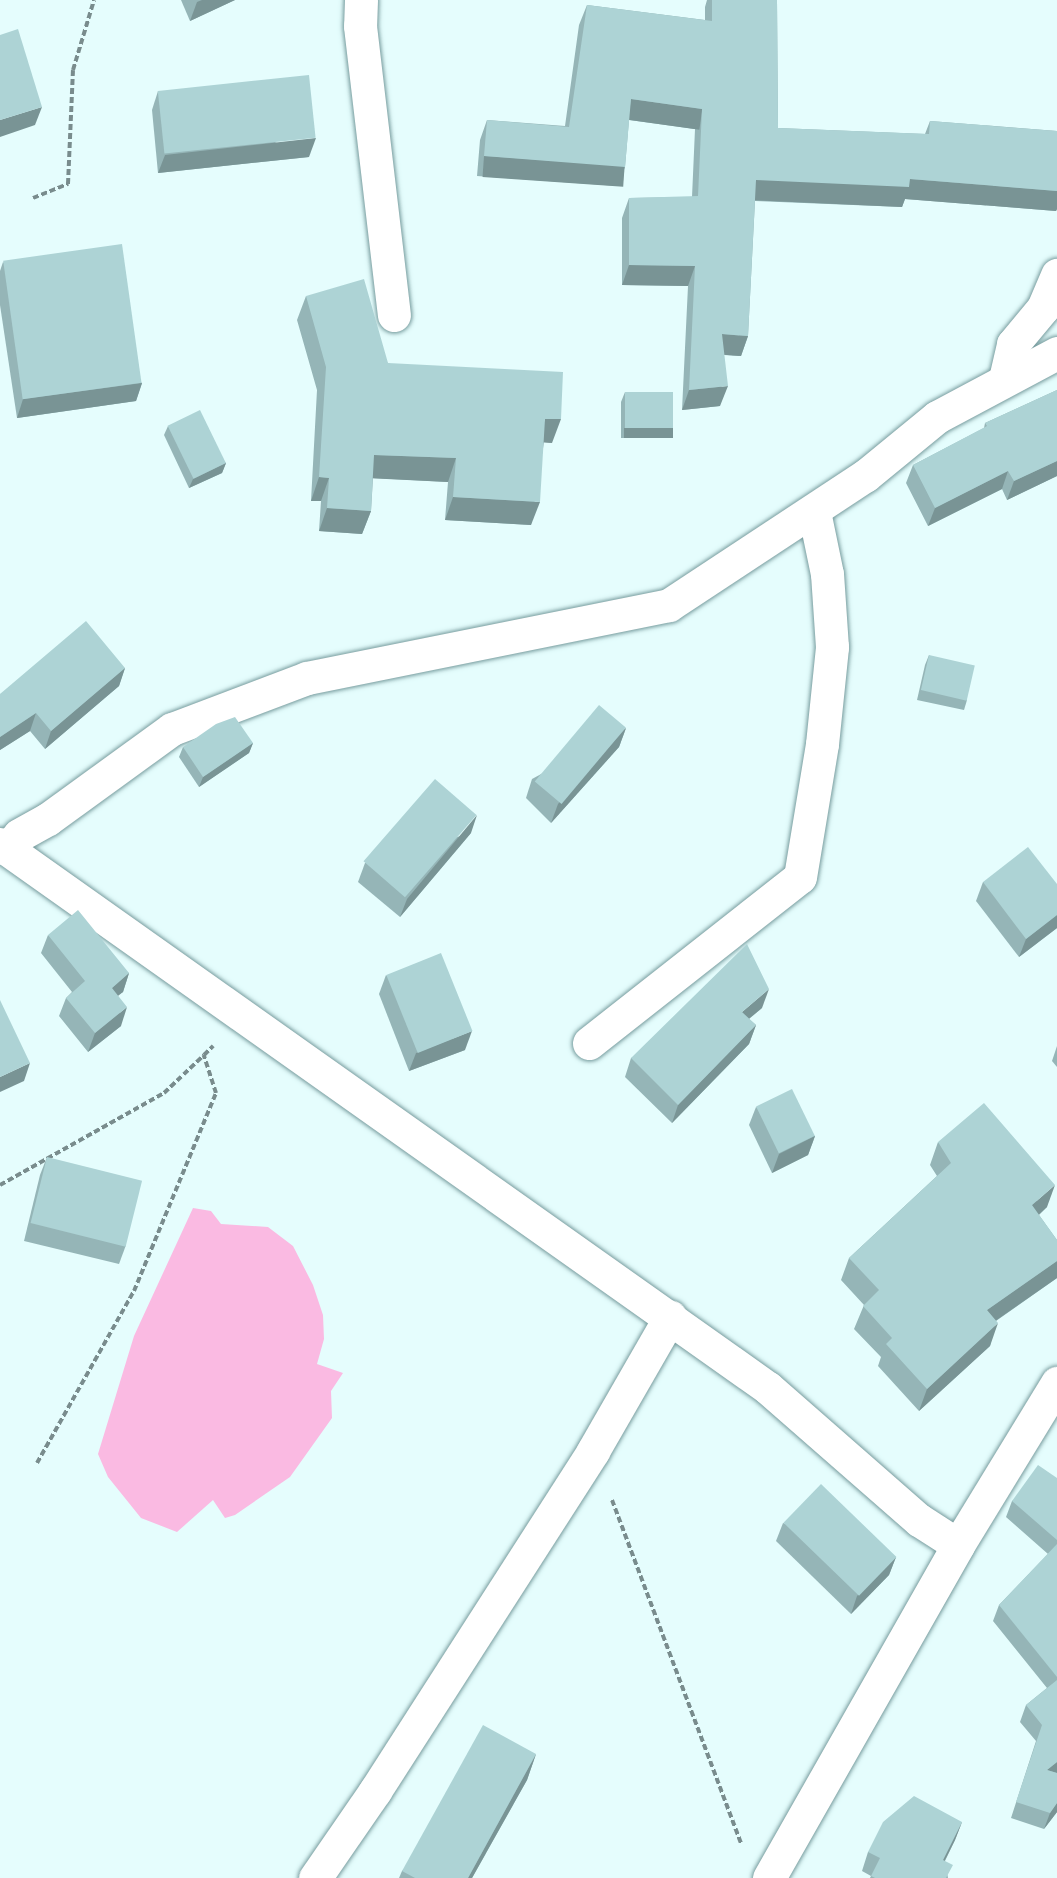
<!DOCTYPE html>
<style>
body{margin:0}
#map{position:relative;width:1057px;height:1878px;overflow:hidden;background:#e5fdfd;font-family:Ubuntu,sans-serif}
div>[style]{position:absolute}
.green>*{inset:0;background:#fabae2}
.path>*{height:4px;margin-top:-2px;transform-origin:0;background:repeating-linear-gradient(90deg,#798c8d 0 6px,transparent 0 9px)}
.roads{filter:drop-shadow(0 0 2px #779c9e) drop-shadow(0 0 2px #779c9e)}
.minor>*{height:33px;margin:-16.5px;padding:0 16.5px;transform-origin:16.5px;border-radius:16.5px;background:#fff}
.wall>*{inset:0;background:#95b5b7}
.shaded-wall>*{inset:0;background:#799495;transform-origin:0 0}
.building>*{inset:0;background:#add3d5;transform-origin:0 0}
span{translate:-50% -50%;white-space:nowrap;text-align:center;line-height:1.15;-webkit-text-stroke:6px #fff;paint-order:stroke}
</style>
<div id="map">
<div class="green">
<div style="clip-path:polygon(193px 1208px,211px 1211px,221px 1224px,268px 1227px,293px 1246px,313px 1285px,323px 1315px,324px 1339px,317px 1364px,343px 1373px,331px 1391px,332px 1418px,290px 1477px,235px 1515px,225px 1518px,213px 1500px,177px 1532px,141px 1518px,108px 1477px,98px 1454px,134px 1336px)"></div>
</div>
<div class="path">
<div style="left:33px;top:198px;width:38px;rotate:-22deg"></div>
<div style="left:68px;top:184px;width:114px;rotate:-87.5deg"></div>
<div style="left:73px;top:70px;width:73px;rotate:-73.3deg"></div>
<div style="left:0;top:1185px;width:188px;rotate:-29.3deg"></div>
<div style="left:164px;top:1093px;width:55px;rotate:-43.5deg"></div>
<div style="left:37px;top:1463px;width:197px;rotate:-60.6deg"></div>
<div style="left:134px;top:1291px;width:214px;rotate:-67.5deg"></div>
<div style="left:216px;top:1093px;width:40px;rotate:-108deg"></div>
<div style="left:204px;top:1055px;width:13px;rotate:-45deg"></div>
<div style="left:612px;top:1500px;width:367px;rotate:69.4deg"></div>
</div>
<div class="roads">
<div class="minor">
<div style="left:361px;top:0;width:26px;rotate:92deg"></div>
<div style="left:360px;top:26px;width:291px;rotate:83.3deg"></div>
<div style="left:1005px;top:379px;width:36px;rotate:-77deg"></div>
<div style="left:1013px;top:344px;width:47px;rotate:-50.2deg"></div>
<div style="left:1043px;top:308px;width:36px;rotate:-67deg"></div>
<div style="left:0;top:844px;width:941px;rotate:35.31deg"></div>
<div style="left:768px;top:1388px;width:201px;rotate:41.2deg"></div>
<div style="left:919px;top:1520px;width:46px;rotate:32.7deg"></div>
<div style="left:7px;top:849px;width:18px;rotate:-49deg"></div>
<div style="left:19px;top:835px;width:33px;rotate:-29deg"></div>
<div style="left:48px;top:819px;width:153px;rotate:-36deg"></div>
<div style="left:172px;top:729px;width:144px;rotate:-20.7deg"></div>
<div style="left:307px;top:678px;width:369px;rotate:-11.4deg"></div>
<div style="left:669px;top:605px;width:235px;rotate:-33.4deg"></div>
<div style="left:865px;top:476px;width:93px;rotate:-39.3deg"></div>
<div style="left:937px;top:417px;width:136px;rotate:-28.1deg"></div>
<div style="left:589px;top:1043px;width:268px;rotate:-38.2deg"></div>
<div style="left:800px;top:877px;width:135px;rotate:-80.6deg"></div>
<div style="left:822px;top:744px;width:98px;rotate:-84.1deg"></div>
<div style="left:832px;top:647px;width:73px;rotate:-93.9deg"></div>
<div style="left:827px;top:574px;width:64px;rotate:-101.7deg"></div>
<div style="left:315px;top:1878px;width:106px;rotate:-55.4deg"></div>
<div style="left:375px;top:1791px;width:404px;rotate:-57.3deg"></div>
<div style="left:593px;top:1451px;width:155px;rotate:-60.1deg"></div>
<div style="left:769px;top:1878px;width:383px;rotate:-60.4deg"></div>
<div style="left:958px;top:1545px;width:190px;rotate:-58.6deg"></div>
</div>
</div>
<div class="wall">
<div style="clip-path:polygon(181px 0,235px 0,190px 21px)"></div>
<div style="clip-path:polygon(707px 0,777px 0,778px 128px,925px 134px,930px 121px,1057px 131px,1057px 209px,1056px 211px,905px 199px,902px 207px,755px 201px,748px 336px,741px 356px,724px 355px,720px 406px,682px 410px,688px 286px,622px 285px,622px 218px,629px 198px,692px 197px,695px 129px,629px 120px,625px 167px,618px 186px,477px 176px,480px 140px,487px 120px,565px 126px,579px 25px,587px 5px,705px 20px,705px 7px)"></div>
<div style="clip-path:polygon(158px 91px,309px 157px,158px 173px,152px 110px)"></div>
<div style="clip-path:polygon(3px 262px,142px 383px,136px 401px,17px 418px,0 305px,0 271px)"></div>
<div style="clip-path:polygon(306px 296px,388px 363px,552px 443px,544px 442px,531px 525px,445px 520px,448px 482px,373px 478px,371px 511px,362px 534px,319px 531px,321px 501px,311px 501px,317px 390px,297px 320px)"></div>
<div style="clip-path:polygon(1057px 390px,1057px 476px,1007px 500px,1002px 489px,928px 526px,906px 483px,913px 465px,984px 428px,985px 423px)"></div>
<div style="clip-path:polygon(625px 392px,670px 438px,621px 438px,621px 402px)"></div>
<div style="clip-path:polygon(168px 426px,226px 463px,222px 473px,189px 488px,164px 435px)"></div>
<div style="clip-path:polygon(929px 655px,967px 700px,964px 710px,917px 700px,925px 665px)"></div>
<div style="clip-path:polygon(125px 668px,119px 686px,45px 749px,30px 731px,0 750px,0 694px)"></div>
<div style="clip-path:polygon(626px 728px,619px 747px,551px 823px,526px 798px,532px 779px)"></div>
<div style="clip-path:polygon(253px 743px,249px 753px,199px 787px,179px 757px,183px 747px)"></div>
<div style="clip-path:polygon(471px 833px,400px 917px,358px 882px,365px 863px)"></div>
<div style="clip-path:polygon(983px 882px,1057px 884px,1057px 928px,1019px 957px,976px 901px)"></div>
<div style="clip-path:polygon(48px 935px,129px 973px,123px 992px,118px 995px,121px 1026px,88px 1052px,59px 1016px,66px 998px,72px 992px,41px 953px)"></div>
<div style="clip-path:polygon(386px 975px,465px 1050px,409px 1071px,379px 994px)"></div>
<div style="clip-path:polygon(762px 1008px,749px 1019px,756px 1025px,749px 1044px,672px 1123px,625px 1077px,631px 1058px)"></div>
<div style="clip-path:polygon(1057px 1046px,1057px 1067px,1052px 1061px)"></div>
<div style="clip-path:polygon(756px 1107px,815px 1136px,808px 1155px,772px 1173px,749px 1125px)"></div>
<div style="clip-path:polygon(938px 1142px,1047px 1207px,1039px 1215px,1057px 1240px,1057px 1278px,996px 1321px,990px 1346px,919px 1411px,878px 1366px,881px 1357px,854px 1329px,864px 1305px,841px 1280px,849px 1258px,937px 1176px,930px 1165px)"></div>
<div style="clip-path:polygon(47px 1157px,126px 1245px,119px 1264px,24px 1241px,40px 1175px)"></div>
<div style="clip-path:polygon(1057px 1478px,1057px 1812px,1044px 1829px,1011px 1818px,1036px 1741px,1020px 1722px,1026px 1705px,1047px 1688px,993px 1621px,999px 1605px,1048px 1554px,1006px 1517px,1012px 1501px)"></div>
<div style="clip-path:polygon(783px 1523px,896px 1557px,889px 1575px,851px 1614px,776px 1541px)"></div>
<div style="clip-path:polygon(536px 1754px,527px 1780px,472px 1878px,399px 1878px,402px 1871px)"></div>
<div style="clip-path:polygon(962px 1822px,955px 1840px,945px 1861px,948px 1878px,870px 1878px,871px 1876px,862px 1871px,868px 1852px)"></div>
</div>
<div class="shaded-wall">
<div style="clip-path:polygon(202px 0,235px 0,190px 21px,197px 2px)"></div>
<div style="left:631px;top:99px;width:72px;height:21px;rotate:8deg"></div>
<div style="clip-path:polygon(42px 107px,35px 125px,0 137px,0 120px)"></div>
<div style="clip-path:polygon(316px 138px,309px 157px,158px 173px,165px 155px)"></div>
<div style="left:484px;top:156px;width:141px;height:21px;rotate:4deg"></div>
<div style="clip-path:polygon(910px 179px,1057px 191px,1057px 209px,1056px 211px,905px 199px,902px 207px,748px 200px,756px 180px)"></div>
<div style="clip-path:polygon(629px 265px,695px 266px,688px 286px,622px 285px)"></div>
<div style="clip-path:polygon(722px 334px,748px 336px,741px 356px,714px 354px)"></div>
<div style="clip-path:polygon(142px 383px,136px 401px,17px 418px,23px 399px)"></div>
<div style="clip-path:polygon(728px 386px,720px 406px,682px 410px,689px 390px)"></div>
<div style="clip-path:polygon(545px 419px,561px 419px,552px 443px,537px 442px)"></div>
<div style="left:624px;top:428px;width:49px;height:10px"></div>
<div style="clip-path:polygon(374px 455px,456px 458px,448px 482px,366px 478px)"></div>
<div style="clip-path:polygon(1057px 461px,1057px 476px,1007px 500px,1014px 481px)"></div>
<div style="clip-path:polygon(226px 463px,222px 473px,189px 488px,193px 479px)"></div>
<div style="clip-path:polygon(1008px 471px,1002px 489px,928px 526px,935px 508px)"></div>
<div style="clip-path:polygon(319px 477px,329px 478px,321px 501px,311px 501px)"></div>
<div style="clip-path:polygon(453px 497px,540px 502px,531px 525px,445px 520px)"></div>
<div style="clip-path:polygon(327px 508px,371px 511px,362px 534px,319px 531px)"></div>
<div style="clip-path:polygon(125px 668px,119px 686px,45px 749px,51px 731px)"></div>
<div style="clip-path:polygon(36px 713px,30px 731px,0 750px,0 737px)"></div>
<div style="clip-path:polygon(626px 728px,619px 747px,551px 823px,558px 804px)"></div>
<div style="clip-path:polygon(253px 743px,249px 753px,199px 787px,203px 777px)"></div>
<div style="clip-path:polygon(477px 815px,471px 833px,400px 917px,407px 899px)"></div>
<div style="clip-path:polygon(1057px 915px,1057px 928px,1019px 957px,1026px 939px)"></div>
<div style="clip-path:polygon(129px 973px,123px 992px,105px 1006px,112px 988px)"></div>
<div style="clip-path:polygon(769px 989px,762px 1008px,735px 1030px,742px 1012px)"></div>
<div style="clip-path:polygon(127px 1007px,121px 1026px,88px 1052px,95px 1033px)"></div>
<div style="clip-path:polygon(756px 1025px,749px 1044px,672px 1123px,678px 1105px)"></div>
<div style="clip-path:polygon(472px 1031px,465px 1050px,409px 1071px,416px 1053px)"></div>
<div style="clip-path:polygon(30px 1063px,24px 1081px,0 1092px,0 1077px)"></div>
<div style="clip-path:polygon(815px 1136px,808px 1155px,772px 1173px,779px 1154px)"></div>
<div style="clip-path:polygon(1055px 1185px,1047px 1207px,1024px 1228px,1032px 1205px)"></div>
<div style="clip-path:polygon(1057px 1261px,1057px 1278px,978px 1333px,987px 1310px)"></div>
<div style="clip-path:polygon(998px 1323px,990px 1346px,919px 1411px,927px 1389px)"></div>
<div style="clip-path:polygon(896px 1557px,889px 1575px,851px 1614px,857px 1596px)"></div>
<div style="clip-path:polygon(536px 1754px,527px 1780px,472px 1878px,468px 1878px)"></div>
<div style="clip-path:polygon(1057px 1762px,1057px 1773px,1047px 1770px)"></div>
<div style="clip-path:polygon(1057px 1803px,1057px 1812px,1044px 1829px,1050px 1813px)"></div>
<div style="clip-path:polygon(962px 1822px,955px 1840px,936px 1878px,943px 1860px)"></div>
</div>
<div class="building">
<div style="clip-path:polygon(712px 0,777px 0,778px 128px,929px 134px,930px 121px,1057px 131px,1057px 191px,910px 179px,909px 187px,756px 180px,748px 336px,722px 334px,728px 386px,689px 390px,695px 266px,629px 265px,629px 198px,698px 196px,702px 109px,631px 99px,625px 167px,484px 156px,487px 120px,569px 127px,587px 5px,712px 21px)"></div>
<div style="clip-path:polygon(18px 29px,42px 107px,0 120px,0 35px)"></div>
<div style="left:309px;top:75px;width:63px;height:152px;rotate:84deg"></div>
<div style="left:122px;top:244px;width:140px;height:120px;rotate:82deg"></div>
<div style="clip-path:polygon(364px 279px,388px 363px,563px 372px,561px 419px,545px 419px,540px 502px,453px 497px,456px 458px,374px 455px,371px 511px,327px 508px,329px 478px,319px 477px,326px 367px,306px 296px)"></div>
<div style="clip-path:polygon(1057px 390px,1057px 461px,1014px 481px,1008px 471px,935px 508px,913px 465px,987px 426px,985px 423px)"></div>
<div style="left:625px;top:392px;width:48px;height:36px"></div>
<div style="left:200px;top:410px;width:59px;height:36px;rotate:64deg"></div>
<div style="clip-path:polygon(86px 621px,125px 668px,51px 731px,36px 713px,0 737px,0 694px)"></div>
<div style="left:929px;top:655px;width:47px;height:36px;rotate:13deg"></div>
<div style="left:599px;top:705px;width:35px;height:100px;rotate:40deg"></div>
<div style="clip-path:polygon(235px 717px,253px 743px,203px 777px,183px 747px,216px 724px)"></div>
<div style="left:435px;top:779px;width:55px;height:109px;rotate:41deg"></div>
<div style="clip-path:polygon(1028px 847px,1057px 884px,1057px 915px,1026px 939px,983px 882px)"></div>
<div style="clip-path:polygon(78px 910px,129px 973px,112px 988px,127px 1007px,95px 1033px,66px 998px,85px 981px,48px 935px)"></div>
<div style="clip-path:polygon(747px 944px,769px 989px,742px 1012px,756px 1025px,678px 1105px,631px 1058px)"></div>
<div style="left:441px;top:953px;width:84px;height:59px;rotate:68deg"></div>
<div style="clip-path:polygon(0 1000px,30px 1063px,0 1077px)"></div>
<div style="left:792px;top:1089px;width:52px;height:40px;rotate:64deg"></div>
<div style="clip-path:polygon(984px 1103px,1055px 1185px,1032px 1205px,1057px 1240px,1057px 1261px,987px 1310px,998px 1323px,927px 1389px,886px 1344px,892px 1338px,863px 1306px,879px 1290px,849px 1258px,951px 1163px,938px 1142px)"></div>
<div style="left:47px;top:1157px;width:98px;height:68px;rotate:14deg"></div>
<div style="clip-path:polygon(1038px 1465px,1057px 1478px,1057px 1540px,1012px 1501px)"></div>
<div style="left:821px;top:1484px;width:105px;height:54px;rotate:44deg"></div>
<div style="clip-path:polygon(1057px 1544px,1057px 1677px,999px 1605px)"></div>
<div style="clip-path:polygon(1057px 1680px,1057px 1762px,1047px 1770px,1057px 1773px,1057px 1803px,1050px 1813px,1016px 1802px,1042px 1725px,1026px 1705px)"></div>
<div style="clip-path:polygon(483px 1725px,536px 1754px,468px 1878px,415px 1878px,402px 1871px)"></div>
<div style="clip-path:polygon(914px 1796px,962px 1822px,943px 1860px,953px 1865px,946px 1878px,875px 1878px,871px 1876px,880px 1858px,868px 1852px,883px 1822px)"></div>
</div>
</div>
